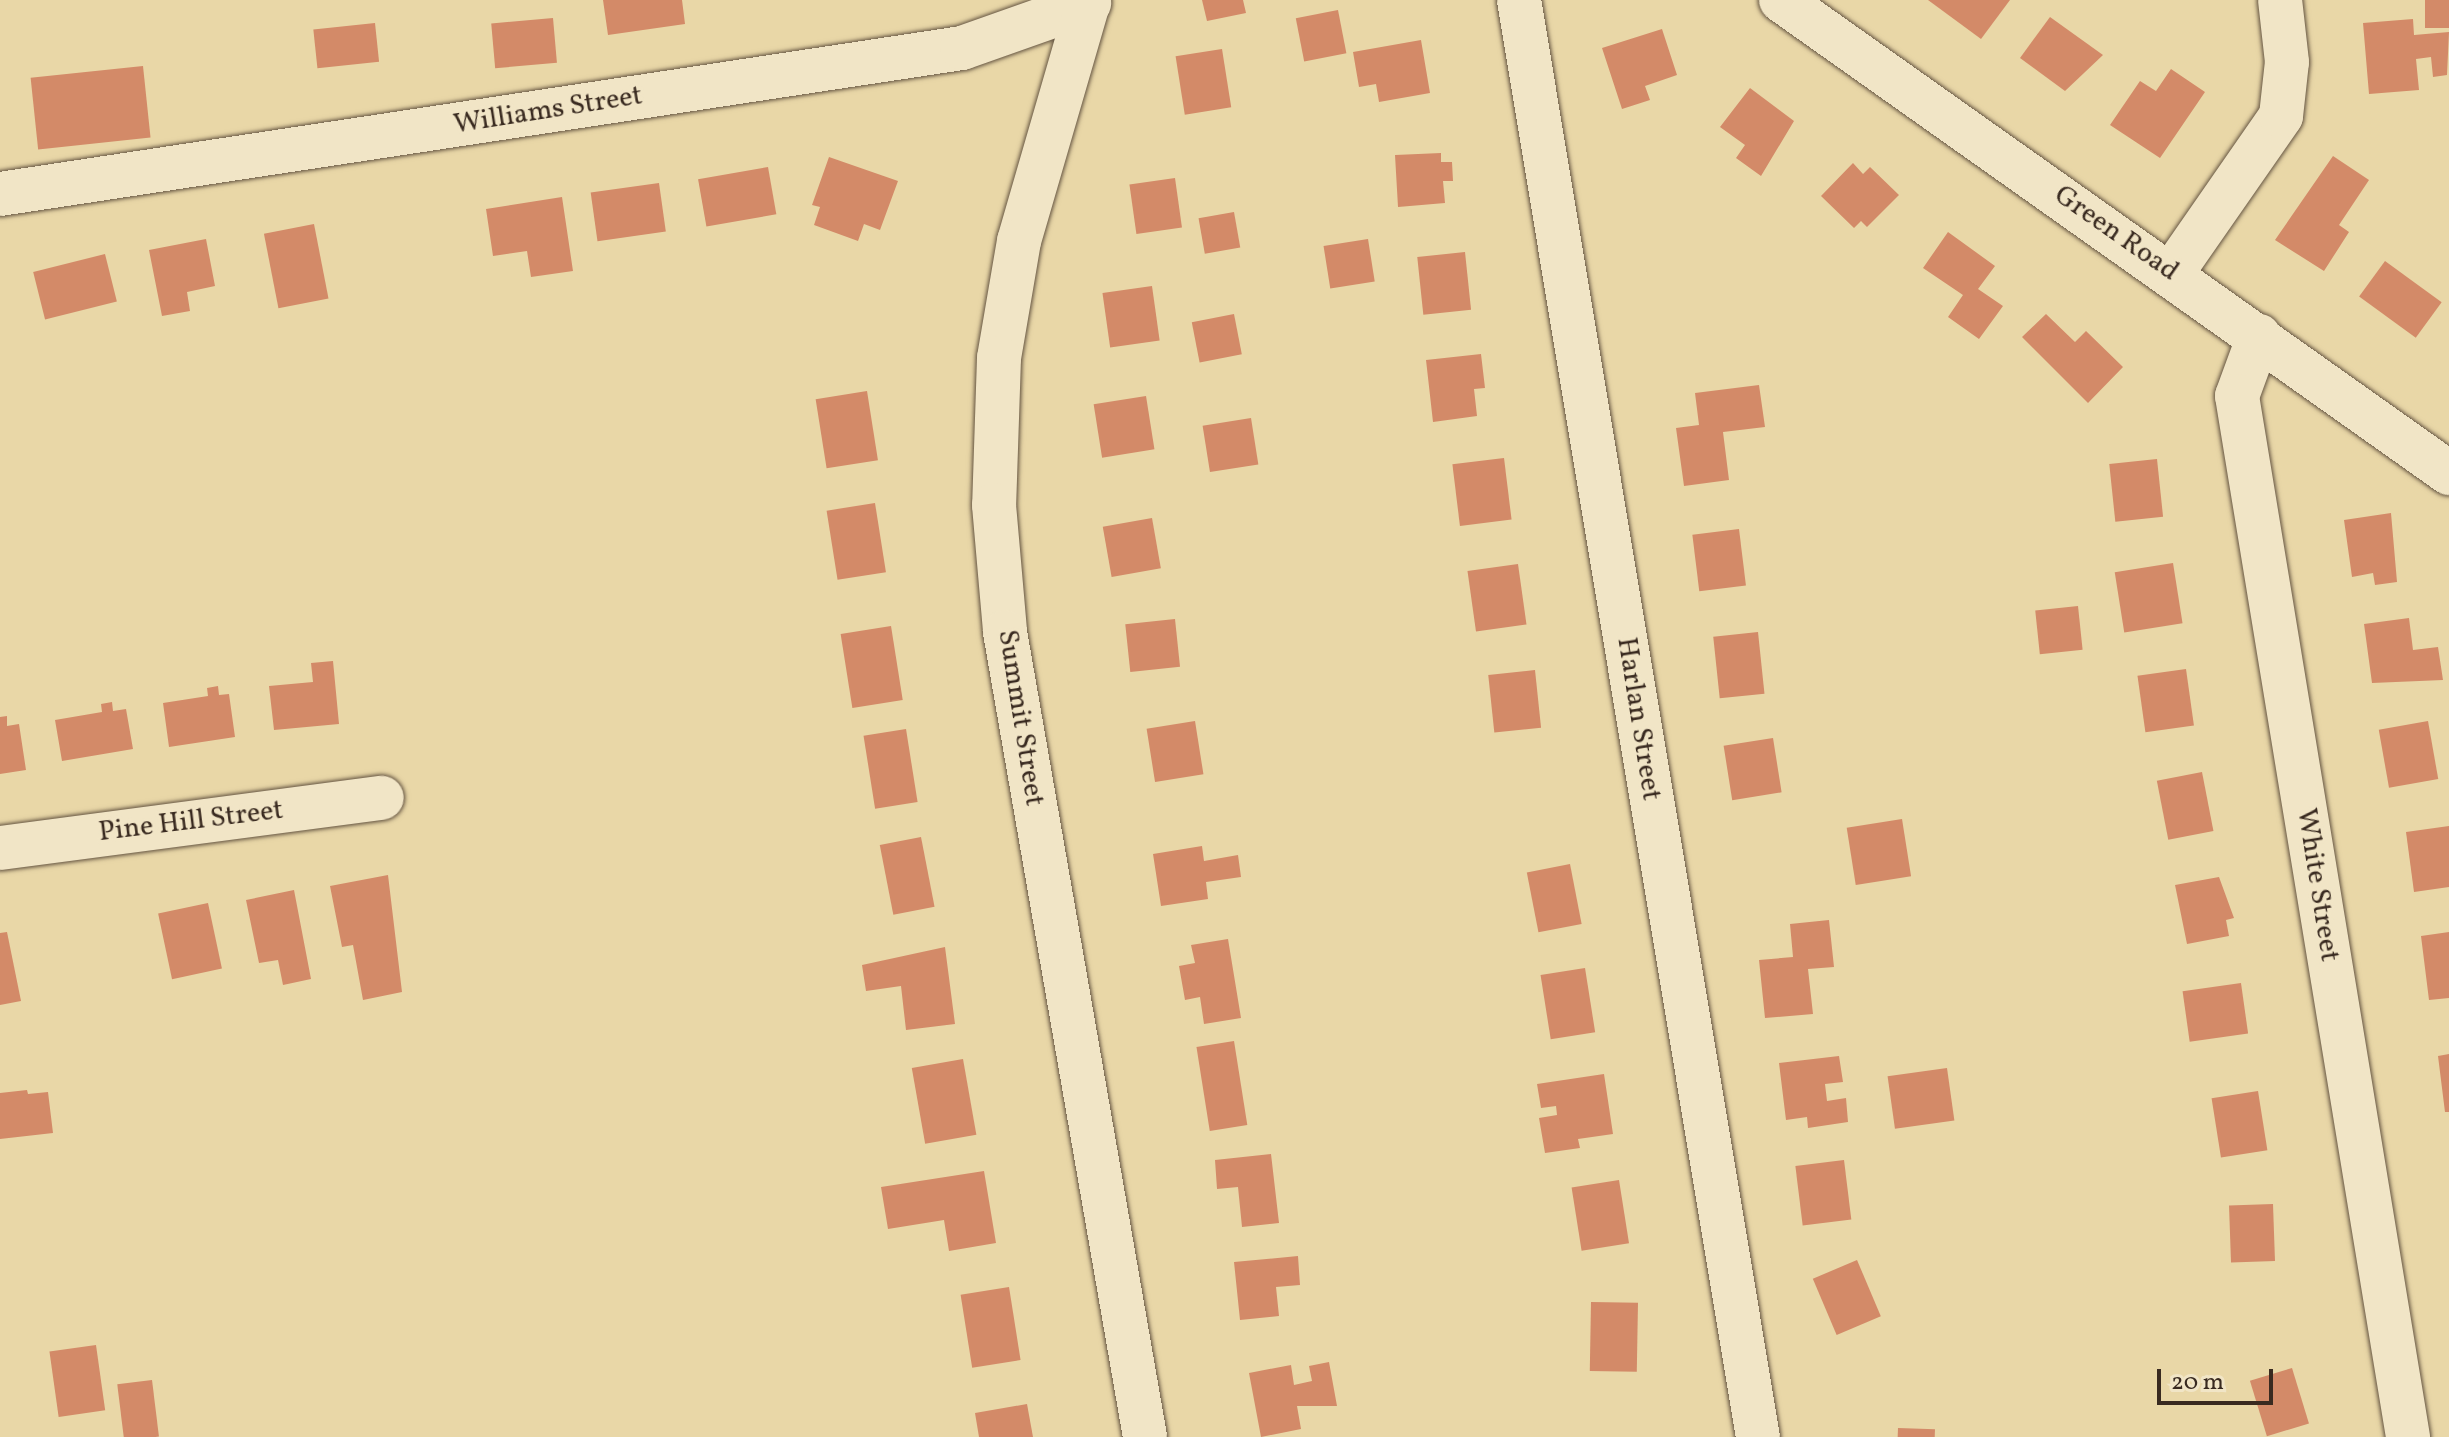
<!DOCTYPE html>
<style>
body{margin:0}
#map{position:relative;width:2449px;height:1437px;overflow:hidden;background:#e9d7a7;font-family:Vollkorn,serif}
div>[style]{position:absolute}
.building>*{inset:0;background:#d38a68;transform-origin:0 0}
.roads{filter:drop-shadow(0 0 2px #655542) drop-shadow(0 0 2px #655542)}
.street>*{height:44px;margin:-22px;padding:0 22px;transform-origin:22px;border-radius:22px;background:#f1e5c6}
.secondary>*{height:44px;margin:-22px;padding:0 22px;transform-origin:22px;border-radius:22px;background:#f1e5c6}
span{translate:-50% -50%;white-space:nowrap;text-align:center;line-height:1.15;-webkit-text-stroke:6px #f1e5c6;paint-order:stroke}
.street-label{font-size:28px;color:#392a20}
.scale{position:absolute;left:2157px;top:1369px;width:116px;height:36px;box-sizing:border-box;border:4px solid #392a20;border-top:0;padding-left:10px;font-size:24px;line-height:28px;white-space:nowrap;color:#392a20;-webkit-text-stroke:6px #f1e5c6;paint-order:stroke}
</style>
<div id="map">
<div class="building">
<div style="clip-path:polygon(603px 0,682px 0,685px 24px,608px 35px)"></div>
<div style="clip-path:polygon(1202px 0,1243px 0,1246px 13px,1207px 21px)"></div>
<div style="clip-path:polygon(1928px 0,2010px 0,1981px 39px)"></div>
<div style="left:2425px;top:0;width:24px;height:28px"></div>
<div style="left:1338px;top:10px;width:44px;height:43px;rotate:79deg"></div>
<div style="clip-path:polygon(2050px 17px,2103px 55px,2065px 91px,2020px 58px)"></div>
<div style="left:553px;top:18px;width:45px;height:62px;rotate:85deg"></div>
<div style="clip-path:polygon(2413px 19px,2414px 35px,2449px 32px,2447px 75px,2433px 77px,2431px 57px,2416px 59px,2419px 90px,2369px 94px,2363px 23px)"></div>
<div style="left:375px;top:23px;width:39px;height:62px;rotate:84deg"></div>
<div style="clip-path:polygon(1662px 29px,1677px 75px,1645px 86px,1650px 100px,1622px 109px,1602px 48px)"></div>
<div style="clip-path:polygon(1421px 40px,1430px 93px,1379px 102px,1376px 84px,1359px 87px,1353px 52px)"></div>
<div style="left:1222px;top:49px;width:59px;height:47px;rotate:81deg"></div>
<div style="left:143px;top:66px;width:72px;height:113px;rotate:84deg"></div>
<div style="clip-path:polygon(2171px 69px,2205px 92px,2160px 158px,2110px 125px,2140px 81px,2156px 91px)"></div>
<div style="clip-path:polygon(1750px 88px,1794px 121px,1761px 176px,1736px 158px,1745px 145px,1720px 127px)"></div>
<div style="clip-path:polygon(1441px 153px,1441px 162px,1452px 162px,1453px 181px,1443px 181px,1445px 203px,1398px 207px,1395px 155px)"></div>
<div style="clip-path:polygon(2333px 156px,2369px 180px,2339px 225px,2349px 232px,2324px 271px,2275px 240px)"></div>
<div style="clip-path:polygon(829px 157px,898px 181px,880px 230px,864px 224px,858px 241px,814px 225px,820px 207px,812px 205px)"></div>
<div style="clip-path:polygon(1853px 163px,1863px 174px,1870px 167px,1899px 195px,1867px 227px,1861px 221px,1854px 228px,1821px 196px)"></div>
<div style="left:768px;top:167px;width:48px;height:71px;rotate:80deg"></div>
<div style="left:1175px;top:178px;width:50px;height:46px;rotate:82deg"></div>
<div style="left:659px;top:183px;width:49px;height:69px;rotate:82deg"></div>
<div style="clip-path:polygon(562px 197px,573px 271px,531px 277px,527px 251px,493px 256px,486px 209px)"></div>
<div style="left:1234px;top:212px;width:36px;height:36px;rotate:80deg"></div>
<div style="left:314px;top:224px;width:76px;height:51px;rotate:79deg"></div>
<div style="clip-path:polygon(1948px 232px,1995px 266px,1978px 289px,2003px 306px,1979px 339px,1948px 317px,1963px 295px,1923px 268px)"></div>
<div style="clip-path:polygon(206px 239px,215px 286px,187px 292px,190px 311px,162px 316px,149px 250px)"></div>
<div style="left:1368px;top:239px;width:43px;height:45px;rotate:81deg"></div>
<div style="left:1465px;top:252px;width:58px;height:48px;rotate:84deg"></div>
<div style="left:105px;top:254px;width:49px;height:74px;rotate:76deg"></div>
<div style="left:2385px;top:261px;width:70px;height:44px;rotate:36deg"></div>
<div style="left:1152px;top:286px;width:55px;height:50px;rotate:82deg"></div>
<div style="left:1234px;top:314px;width:41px;height:43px;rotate:79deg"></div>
<div style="clip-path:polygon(2046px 314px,2075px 342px,2086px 331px,2123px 367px,2088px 403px,2022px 337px)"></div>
<div style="clip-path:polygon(1481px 354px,1485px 388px,1474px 389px,1477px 416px,1433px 422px,1426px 360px)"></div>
<div style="clip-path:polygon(1759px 385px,1765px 427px,1723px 432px,1729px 480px,1684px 486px,1676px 428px,1699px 425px,1695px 393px)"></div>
<div style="left:867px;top:391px;width:70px;height:52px;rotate:81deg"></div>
<div style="left:1146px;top:396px;width:54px;height:53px;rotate:81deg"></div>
<div style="left:1251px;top:418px;width:47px;height:49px;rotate:81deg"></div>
<div style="left:1504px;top:458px;width:62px;height:52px;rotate:83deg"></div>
<div style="left:2157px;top:459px;width:58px;height:48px;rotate:84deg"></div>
<div style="left:875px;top:503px;width:70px;height:49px;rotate:81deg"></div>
<div style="clip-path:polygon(2391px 513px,2397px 582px,2375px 585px,2373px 573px,2352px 577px,2344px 520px)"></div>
<div style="left:1152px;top:518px;width:51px;height:50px;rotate:80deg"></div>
<div style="left:1739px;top:529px;width:57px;height:47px;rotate:83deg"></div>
<div style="left:2173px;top:563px;width:61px;height:59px;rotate:81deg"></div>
<div style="left:1518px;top:564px;width:61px;height:51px;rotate:82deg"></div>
<div style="left:2078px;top:606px;width:44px;height:43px;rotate:84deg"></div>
<div style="clip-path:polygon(2409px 618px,2413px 650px,2438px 647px,2443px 680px,2372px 683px,2364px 624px)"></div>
<div style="left:1175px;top:619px;width:48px;height:50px;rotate:84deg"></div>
<div style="left:891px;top:626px;width:75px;height:51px;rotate:81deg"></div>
<div style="left:1758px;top:632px;width:62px;height:45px;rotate:84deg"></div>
<div style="clip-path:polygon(333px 661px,339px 724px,274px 730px,269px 686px,313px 682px,311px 663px)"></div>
<div style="left:2186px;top:669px;width:57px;height:49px;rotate:82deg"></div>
<div style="left:1535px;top:670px;width:58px;height:47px;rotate:84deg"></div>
<div style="clip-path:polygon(218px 686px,219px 695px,229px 694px,235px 737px,169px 747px,163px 703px,208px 696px,207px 688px)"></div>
<div style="clip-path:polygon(112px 702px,113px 711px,126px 709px,133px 749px,62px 761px,55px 720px,102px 712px,101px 704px)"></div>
<div style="clip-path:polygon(7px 716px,7px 726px,19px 724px,26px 770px,0 774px,0 717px)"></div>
<div style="left:1195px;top:721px;width:54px;height:49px;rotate:81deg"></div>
<div style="left:2428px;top:721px;width:59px;height:50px;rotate:80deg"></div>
<div style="left:906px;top:729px;width:74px;height:43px;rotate:81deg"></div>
<div style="left:1773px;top:738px;width:55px;height:50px;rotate:81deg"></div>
<div style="left:2202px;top:772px;width:60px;height:46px;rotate:79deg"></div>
<div style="left:1902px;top:819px;width:58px;height:56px;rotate:81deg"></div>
<div style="clip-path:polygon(2449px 826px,2449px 887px,2414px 892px,2406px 832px)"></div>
<div style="left:921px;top:837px;width:71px;height:42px;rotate:79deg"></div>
<div style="clip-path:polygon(1202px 846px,1204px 861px,1238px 855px,1241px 877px,1206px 882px,1208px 899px,1161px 906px,1153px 854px)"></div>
<div style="left:1570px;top:864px;width:61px;height:44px;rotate:79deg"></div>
<div style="clip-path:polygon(388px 875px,402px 992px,363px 1000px,353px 945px,342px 947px,330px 886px)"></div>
<div style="clip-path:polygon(2219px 877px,2234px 918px,2226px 920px,2229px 936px,2187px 944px,2175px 885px)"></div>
<div style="clip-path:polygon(294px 890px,311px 979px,283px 985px,278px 960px,259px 963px,246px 900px)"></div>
<div style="left:208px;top:903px;width:67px;height:51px;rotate:78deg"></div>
<div style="clip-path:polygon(1829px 920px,1834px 967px,1808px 969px,1813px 1014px,1765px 1018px,1759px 960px,1793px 957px,1790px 924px)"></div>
<div style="clip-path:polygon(7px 932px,21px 1001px,0 1005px,0 933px)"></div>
<div style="clip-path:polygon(2449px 932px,2449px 998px,2429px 1000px,2421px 936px)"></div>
<div style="clip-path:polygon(1228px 939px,1241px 1018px,1204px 1024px,1200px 997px,1185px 1000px,1179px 966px,1195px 963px,1191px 945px)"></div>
<div style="clip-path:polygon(945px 947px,955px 1024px,906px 1030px,901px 986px,866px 991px,862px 965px)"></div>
<div style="left:1585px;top:968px;width:65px;height:45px;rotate:81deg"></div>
<div style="left:2241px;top:983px;width:51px;height:59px;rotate:82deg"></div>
<div style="left:1234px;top:1041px;width:85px;height:38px;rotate:81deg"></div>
<div style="clip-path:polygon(2449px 1054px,2449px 1112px,2445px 1112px,2438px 1056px)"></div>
<div style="clip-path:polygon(1839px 1056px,1843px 1082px,1825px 1084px,1827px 1101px,1846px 1098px,1848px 1122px,1808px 1128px,1807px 1117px,1786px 1120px,1779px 1063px)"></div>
<div style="left:963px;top:1059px;width:77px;height:52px;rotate:80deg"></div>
<div style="left:1947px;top:1068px;width:53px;height:60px;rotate:82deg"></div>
<div style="clip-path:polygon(1604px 1074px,1613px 1134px,1578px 1139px,1580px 1148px,1545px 1153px,1539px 1118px,1557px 1115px,1556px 1106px,1541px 1108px,1537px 1084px)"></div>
<div style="clip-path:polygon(27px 1090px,28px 1094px,48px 1092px,53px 1133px,0 1139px,0 1093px)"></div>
<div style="left:2258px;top:1091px;width:60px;height:47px;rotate:81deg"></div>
<div style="clip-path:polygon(1271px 1154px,1279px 1223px,1242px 1227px,1238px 1187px,1217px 1189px,1215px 1160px)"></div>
<div style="left:1844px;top:1160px;width:60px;height:49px;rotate:83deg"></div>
<div style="clip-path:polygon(984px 1171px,996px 1243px,949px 1251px,944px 1220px,888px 1229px,881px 1187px)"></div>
<div style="left:1619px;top:1180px;width:64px;height:48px;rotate:81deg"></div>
<div style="left:2273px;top:1204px;width:57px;height:44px;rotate:88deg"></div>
<div style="clip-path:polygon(1298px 1256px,1300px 1285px,1276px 1287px,1279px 1316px,1240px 1320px,1234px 1262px)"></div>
<div style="left:1857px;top:1260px;width:61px;height:48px;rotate:67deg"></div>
<div style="left:1009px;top:1287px;width:74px;height:49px;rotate:81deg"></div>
<div style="left:1591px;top:1302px;width:47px;height:69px;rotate:1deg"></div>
<div style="left:96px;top:1345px;width:66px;height:47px;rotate:82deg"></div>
<div style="clip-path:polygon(1329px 1362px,1337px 1406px,1297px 1406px,1301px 1429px,1261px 1437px,1249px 1373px,1291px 1365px,1294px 1385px,1312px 1381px,1309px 1366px)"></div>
<div style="left:2292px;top:1368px;width:58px;height:44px;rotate:73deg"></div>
<div style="left:152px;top:1380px;width:57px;height:35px;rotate:83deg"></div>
<div style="clip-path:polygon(1027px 1404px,1033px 1437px,979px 1437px,975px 1413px)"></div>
<div style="left:1898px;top:1428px;width:37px;height:9px;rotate:2deg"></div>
</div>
<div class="roads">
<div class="street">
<div style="left:1519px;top:0;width:1457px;rotate:80.56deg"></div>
<div style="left:0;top:194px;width:973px;rotate:-8.63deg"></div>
<div style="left:962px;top:48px;width:135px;rotate:-19.5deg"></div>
<div style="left:2172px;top:273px;width:191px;rotate:-55.2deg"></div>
<div style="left:2281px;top:116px;width:54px;rotate:-83.7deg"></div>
<div style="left:2287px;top:62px;width:62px;rotate:-96.4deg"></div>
<div style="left:2259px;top:336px;width:64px;rotate:110.1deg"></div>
<div style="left:2237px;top:396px;width:1055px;rotate:80.67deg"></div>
<div style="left:0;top:848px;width:385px;rotate:-7.5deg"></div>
</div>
<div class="secondary">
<div style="left:1089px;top:0;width:251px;rotate:106.2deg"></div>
<div style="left:1019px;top:241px;width:119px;rotate:99.7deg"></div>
<div style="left:999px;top:358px;width:147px;rotate:91.9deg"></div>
<div style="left:994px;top:505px;width:127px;rotate:85deg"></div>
<div style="left:1005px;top:632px;width:817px;rotate:80.13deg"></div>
<div style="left:1781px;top:0;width:819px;rotate:35.3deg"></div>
</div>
</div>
<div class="street-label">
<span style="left:548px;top:111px;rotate:-9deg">Williams Street</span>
<span style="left:2116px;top:234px;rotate:35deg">Green Road</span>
<span style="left:1020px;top:718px;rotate:81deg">Summit Street</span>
<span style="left:1638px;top:719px;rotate:81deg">Harlan Street</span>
<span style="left:191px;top:822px;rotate:-7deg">Pine Hill Street</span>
<span style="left:2317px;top:885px;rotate:81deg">White Street</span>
</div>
<div class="scale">20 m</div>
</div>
